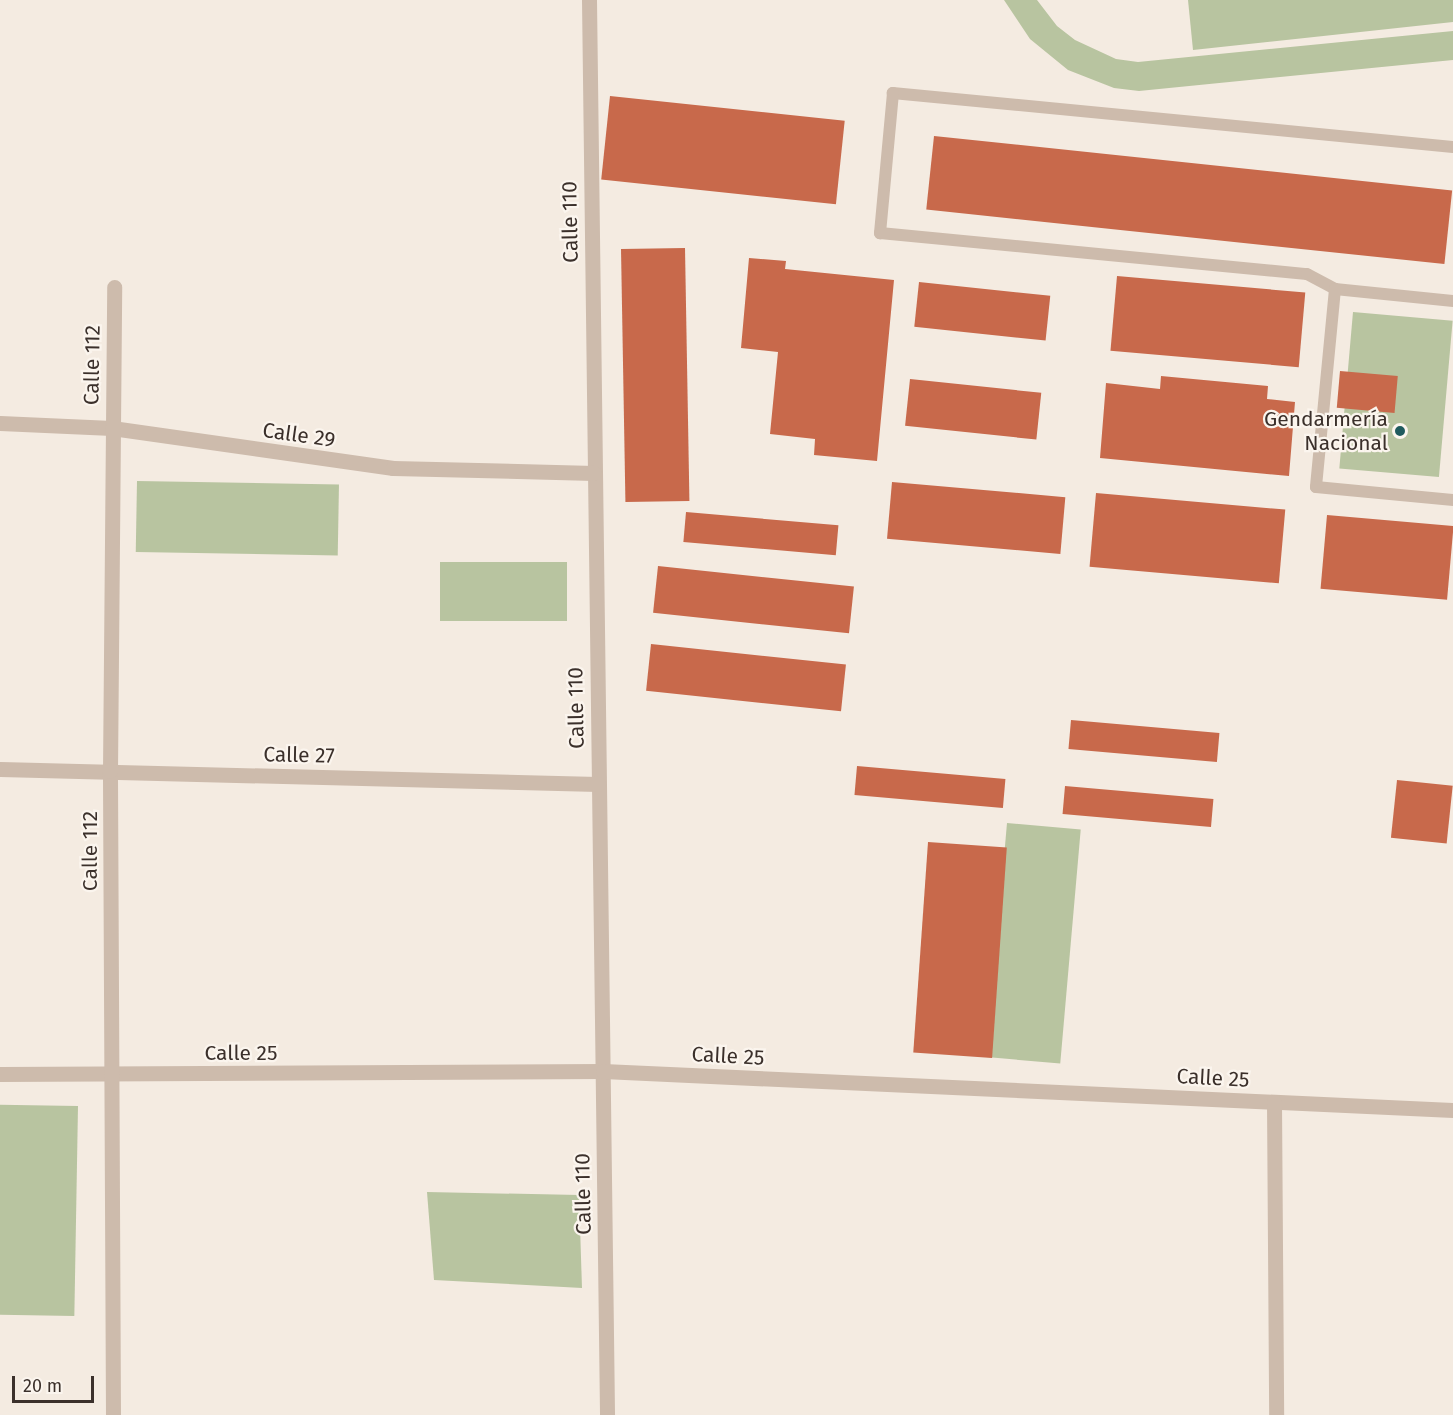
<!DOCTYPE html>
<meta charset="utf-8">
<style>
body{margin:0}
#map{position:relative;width:1453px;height:1415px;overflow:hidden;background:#f4ebe1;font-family:"Fira Sans",sans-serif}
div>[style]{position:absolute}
.green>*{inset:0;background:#b8c4a0;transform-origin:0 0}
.building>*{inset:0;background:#c8694b;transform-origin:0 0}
.lane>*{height:12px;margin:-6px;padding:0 6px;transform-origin:6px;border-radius:6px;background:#cdbbac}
.street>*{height:15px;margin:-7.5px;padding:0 7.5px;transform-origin:7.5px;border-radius:7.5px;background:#cdbbac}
.dots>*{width:16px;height:16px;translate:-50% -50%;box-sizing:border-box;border:3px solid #fbf5ee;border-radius:50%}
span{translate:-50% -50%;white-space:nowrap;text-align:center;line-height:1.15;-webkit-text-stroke:4.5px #fbf5ee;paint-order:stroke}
.street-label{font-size:21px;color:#3b302b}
.poi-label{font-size:21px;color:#3b302b}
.right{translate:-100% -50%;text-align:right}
.scale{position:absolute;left:12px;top:1376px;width:82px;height:27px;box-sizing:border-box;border:3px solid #3b302b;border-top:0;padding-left:8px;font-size:18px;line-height:21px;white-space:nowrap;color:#3b302b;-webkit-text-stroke:4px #fbf5ee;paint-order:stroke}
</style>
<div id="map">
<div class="green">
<div style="clip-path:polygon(1004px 0,1037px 0,1057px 26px,1075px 40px,1116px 59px,1138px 62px,1453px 31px,1453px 60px,1139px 91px,1114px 88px,1068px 70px,1030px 39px)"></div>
<div style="clip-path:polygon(1188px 0,1453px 0,1453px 22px,1193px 50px)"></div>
<div style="left:1353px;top:312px;width:100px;height:157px;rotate:5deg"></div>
<div style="left:137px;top:481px;width:202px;height:71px;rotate:1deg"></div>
<div style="left:440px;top:562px;width:127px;height:59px"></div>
<div style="left:1007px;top:823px;width:74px;height:235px;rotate:5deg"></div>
<div style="left:78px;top:1106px;width:210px;height:78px;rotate:91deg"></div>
<div style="clip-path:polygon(427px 1192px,579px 1195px,582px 1288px,434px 1280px)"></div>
</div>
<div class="building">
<div style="left:610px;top:96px;width:236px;height:84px;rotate:6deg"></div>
<div style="left:934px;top:136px;width:521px;height:74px;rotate:6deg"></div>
<div style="left:685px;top:248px;width:253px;height:64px;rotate:89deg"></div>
<div style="clip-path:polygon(749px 258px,786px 261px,785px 269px,894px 280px,877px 461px,814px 455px,815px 439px,770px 434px,778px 352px,741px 348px)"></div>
<div style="left:1117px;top:276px;width:189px;height:75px;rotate:5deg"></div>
<div style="left:919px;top:282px;width:132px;height:45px;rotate:6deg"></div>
<div style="left:1340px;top:371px;width:58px;height:37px;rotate:5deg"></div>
<div style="clip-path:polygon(1161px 376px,1268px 386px,1267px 399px,1295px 402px,1289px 476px,1100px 458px,1106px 383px,1160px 389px)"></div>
<div style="left:910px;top:379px;width:132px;height:47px;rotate:6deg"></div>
<div style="left:892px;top:482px;width:174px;height:57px;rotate:5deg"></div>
<div style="left:1096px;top:493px;width:190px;height:74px;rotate:5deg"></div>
<div style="left:686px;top:512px;width:153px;height:30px;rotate:5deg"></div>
<div style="left:1327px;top:515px;width:127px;height:74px;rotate:5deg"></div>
<div style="left:658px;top:566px;width:197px;height:47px;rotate:6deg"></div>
<div style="left:651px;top:644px;width:196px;height:47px;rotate:6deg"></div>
<div style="left:1071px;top:720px;width:149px;height:29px;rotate:5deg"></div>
<div style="left:857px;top:766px;width:149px;height:29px;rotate:5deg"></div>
<div style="left:1397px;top:780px;width:56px;height:58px;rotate:6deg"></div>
<div style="left:1065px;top:786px;width:149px;height:28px;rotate:5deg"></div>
<div style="left:928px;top:842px;width:79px;height:211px;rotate:4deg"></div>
</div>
<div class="lane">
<div style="left:1453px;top:147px;width:563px;rotate:-174.49deg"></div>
<div style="left:893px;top:93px;width:141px;rotate:95.3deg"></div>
<div style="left:880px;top:233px;width:429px;rotate:5.5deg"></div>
<div style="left:1307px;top:274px;width:32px;rotate:28deg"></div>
<div style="left:1335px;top:289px;width:119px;rotate:5.8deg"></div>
<div style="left:1335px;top:289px;width:199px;rotate:95.5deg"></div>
<div style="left:1316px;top:487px;width:138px;rotate:5.4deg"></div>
</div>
<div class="street">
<div style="left:589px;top:0;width:1415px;rotate:89.27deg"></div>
<div style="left:0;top:423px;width:112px;rotate:2.6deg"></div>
<div style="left:112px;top:428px;width:284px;rotate:8.1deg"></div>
<div style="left:393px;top:468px;width:201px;rotate:1.4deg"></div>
<div style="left:0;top:769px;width:598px;rotate:1.44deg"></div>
<div style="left:0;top:1074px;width:603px;rotate:-0.29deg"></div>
<div style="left:603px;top:1071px;width:851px;rotate:2.63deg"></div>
<div style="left:1274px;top:1102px;width:313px;rotate:89.6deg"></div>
<div style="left:113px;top:1415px;width:644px;rotate:-90.27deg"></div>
<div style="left:110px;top:771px;width:484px;rotate:-89.5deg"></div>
</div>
<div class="dots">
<div style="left:1400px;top:431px;background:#1f5a5e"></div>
</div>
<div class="street-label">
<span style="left:570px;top:222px;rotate:-91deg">Calle 110</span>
<span style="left:92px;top:365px;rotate:-89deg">Calle 112</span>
<span style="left:299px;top:435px;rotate:8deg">Calle 29</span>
<span style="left:576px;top:708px;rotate:-91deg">Calle 110</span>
<span style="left:299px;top:755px;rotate:1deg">Calle 27</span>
<span style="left:90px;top:851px;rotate:-90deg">Calle 112</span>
<span style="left:241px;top:1053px">Calle 25</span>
<span style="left:728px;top:1056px;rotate:3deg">Calle 25</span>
<span style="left:1213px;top:1078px;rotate:3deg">Calle 25</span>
<span style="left:583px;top:1194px;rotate:-91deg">Calle 110</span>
</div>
<div class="poi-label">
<span class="right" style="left:1388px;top:431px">Gendarmería<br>Nacional</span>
</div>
<div class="scale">20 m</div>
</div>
